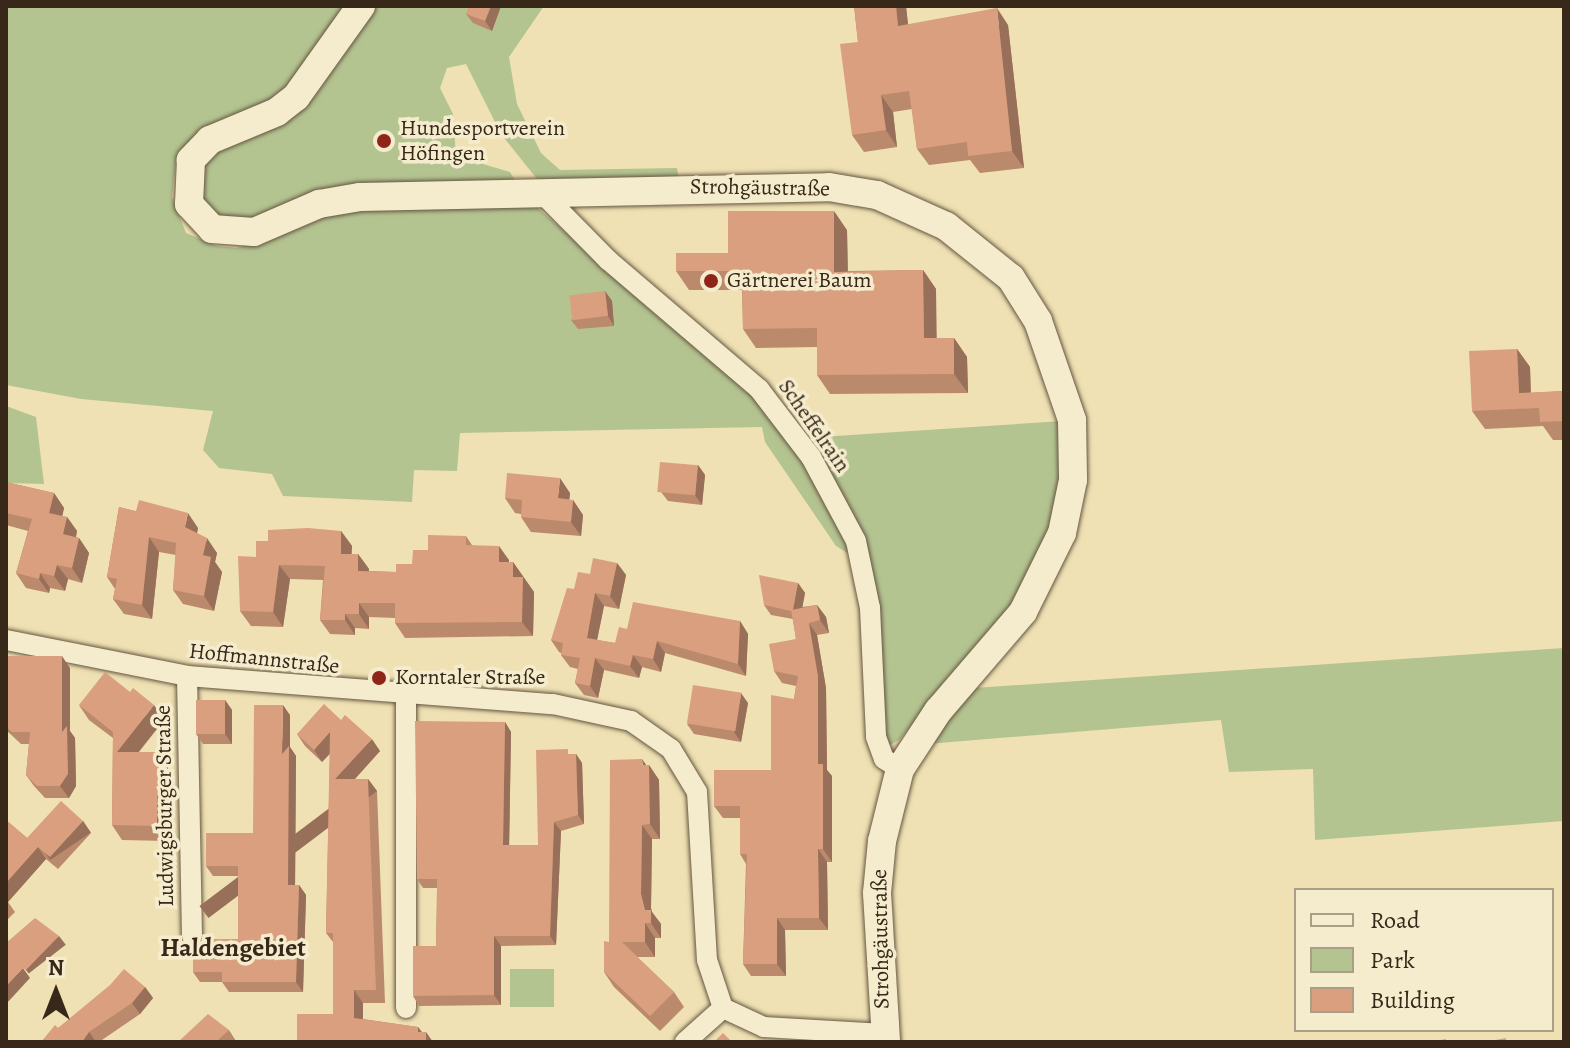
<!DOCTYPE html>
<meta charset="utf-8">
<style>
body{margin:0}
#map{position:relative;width:1570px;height:1048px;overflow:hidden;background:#efe1b3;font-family:Alegreya,serif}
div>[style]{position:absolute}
.green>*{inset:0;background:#b4c491;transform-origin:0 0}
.roads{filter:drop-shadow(0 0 2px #655640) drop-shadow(0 0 2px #655640)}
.minor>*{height:20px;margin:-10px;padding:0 10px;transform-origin:10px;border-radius:10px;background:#f5ecce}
.secondary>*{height:28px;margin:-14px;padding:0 14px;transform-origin:14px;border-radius:14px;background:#f5ecce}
.wall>*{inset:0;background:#bb896c}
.shaded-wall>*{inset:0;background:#986f58;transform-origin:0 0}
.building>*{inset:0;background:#d99f7e;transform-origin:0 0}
.dots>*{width:22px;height:22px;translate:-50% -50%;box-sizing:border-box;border:4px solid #f5ecce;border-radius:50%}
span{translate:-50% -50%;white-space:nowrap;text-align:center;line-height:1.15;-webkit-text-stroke:7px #f5ecce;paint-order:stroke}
.poi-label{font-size:22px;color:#37281a}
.left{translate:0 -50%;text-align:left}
.street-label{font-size:22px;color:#37281a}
.quarter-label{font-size:26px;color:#37281a;font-weight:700}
.frame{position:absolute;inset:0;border:8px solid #37281a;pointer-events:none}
.legend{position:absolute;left:1294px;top:888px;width:260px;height:144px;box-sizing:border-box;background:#f5ecce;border:2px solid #a99e86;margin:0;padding:10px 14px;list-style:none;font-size:24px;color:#37281a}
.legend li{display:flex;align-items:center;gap:16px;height:40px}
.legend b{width:40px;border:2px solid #a99e86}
.north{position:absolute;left:16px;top:952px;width:80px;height:80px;-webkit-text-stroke:6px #f5ecce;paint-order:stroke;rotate:0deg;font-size:22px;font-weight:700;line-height:32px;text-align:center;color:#37281a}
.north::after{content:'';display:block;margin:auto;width:28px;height:36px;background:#37281a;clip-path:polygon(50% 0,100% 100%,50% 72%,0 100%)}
</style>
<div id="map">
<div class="green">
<div style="clip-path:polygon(6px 6px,345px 6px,279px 103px,191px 140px,176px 159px,172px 197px,186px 233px,217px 246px,237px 248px,347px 209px,533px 204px,754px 395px,829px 494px,851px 555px,836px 546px,765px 442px,762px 427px,460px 433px,457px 471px,414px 470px,412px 502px,283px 496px,272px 474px,219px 468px,203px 450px,213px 411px,81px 399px,6px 385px)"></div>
<div style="clip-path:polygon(368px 6px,544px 6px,509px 57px,517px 104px,541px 153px,560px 170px,677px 168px,679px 180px,541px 184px,501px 134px,466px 64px,447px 68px,440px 88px,453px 114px,456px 156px,510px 172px,518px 185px,235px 225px,206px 211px,198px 176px,206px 163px)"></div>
<div style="clip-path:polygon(6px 406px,36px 417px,44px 484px,6px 483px)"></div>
<div style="clip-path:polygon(1063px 421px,1062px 498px,1032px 585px,899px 740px,890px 745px,883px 737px,873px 592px,805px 438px)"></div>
<div style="clip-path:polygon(1564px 648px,1564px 821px,1315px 840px,1313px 769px,1229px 772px,1221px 720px,927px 744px,974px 688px)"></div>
<div style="left:510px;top:969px;width:44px;height:38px"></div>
</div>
<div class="roads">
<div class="minor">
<div style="left:540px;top:191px;width:97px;rotate:45.4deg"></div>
<div style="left:608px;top:260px;width:199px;rotate:40.5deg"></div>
<div style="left:759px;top:389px;width:86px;rotate:52.6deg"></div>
<div style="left:811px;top:457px;width:95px;rotate:61.8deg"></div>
<div style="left:856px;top:541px;width:68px;rotate:78.2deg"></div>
<div style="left:870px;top:608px;width:129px;rotate:87.3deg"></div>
<div style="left:876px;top:737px;width:23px;rotate:70deg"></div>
<div style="left:884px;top:759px;width:19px;rotate:32deg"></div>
<div style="left:6px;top:640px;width:185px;rotate:11.2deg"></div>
<div style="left:187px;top:676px;width:367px;rotate:4.4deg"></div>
<div style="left:553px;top:704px;width:80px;rotate:12.3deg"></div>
<div style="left:631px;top:721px;width:49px;rotate:35deg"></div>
<div style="left:671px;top:749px;width:50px;rotate:58.8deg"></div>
<div style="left:697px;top:792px;width:168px;rotate:86.6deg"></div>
<div style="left:707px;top:960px;width:51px;rotate:71.6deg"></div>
<div style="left:187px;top:676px;width:260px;rotate:88.9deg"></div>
<div style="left:406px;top:697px;width:311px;rotate:90deg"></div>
<div style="left:723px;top:1008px;width:45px;rotate:24.9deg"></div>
<div style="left:764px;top:1027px;width:120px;rotate:3.3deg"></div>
<div style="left:685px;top:1042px;width:51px;rotate:-41.8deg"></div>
</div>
<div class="secondary">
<div style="left:361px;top:6px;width:112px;rotate:125.5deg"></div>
<div style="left:296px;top:97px;width:24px;rotate:142deg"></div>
<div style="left:277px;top:112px;width:73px;rotate:157.3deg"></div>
<div style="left:210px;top:140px;width:28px;rotate:134deg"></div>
<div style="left:191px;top:160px;width:44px;rotate:92.6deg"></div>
<div style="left:189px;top:204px;width:34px;rotate:47deg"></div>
<div style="left:212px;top:229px;width:42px;rotate:4.1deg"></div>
<div style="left:254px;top:232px;width:71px;rotate:-23.3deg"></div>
<div style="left:319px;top:204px;width:42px;rotate:-9.7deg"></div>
<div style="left:360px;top:197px;width:469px;rotate:-1.2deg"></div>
<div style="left:829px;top:187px;width:49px;rotate:9.5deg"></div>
<div style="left:877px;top:195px;width:76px;rotate:24.2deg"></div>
<div style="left:946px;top:226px;width:83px;rotate:38.7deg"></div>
<div style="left:1011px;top:278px;width:51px;rotate:57.9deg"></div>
<div style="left:1038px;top:321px;width:105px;rotate:71deg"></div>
<div style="left:1072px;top:420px;width:60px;rotate:89deg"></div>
<div style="left:1073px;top:480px;width:54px;rotate:101.7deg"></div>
<div style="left:1062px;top:533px;width:88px;rotate:116.3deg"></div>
<div style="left:1023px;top:612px;width:130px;rotate:130.6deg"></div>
<div style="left:938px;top:711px;width:69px;rotate:123.2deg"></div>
<div style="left:900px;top:769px;width:74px;rotate:104deg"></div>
<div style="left:882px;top:841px;width:52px;rotate:95.5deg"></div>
<div style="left:877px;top:893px;width:149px;rotate:86.5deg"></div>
</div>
</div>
<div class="wall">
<div style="clip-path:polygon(501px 6px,492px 31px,473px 23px,466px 14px)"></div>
<div style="clip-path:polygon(854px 6px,906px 6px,908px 24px,1008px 25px,1024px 168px,980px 173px,970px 160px,929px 165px,917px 149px,912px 109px,893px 112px,897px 147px,864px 152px,852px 135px,858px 42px)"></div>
<div style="clip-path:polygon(847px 230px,848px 271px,923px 270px,936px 289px,936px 338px,954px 338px,967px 357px,968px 393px,830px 394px,817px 375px,817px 347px,756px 348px,743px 329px,742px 290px,689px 290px,676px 271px,728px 253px)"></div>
<div style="clip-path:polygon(605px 291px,612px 301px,614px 326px,578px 329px,571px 320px)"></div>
<div style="clip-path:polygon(1517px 349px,1530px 367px,1531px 393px,1564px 391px,1564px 440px,1553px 440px,1543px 426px,1485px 429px,1472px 411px)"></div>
<div style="clip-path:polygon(698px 465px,705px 475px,702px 505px,668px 501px,661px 492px)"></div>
<div style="clip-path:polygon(6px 482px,54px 493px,64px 508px,62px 516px,67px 517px,77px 531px,76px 537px,79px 538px,89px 553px,82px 583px,68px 579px,65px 591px,50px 588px,49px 593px,26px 588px,16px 573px,28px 531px,6px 525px)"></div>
<div style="clip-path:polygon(570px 493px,569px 500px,573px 500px,583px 515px,581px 536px,531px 532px,521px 517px,521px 514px,515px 513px,505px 498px)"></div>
<div style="clip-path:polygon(119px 507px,198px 528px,197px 533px,217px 553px,215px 562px,222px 572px,214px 611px,183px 604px,173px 590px,176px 555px,159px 552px,152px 619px,124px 614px,113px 599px,115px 589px,107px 577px)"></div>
<div style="clip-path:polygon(341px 531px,352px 546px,351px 554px,358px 554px,369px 569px,369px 571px,396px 572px,412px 564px,428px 550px,466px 536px,472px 545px,509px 560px,509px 562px,513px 562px,534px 592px,533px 636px,405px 638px,395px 623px,395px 618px,369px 617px,369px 629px,355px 628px,355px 635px,330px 634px,320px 620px,323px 580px,290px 579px,283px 627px,251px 626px,240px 611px,256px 557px,268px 541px)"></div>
<div style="clip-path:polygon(617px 563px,626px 575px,619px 609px,604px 606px,597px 640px,615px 643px,627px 629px,740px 621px,748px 634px,746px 676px,665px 653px,661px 672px,642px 667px,639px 678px,604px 670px,598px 698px,584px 695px,575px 683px,578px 669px,570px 667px,561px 655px,561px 653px,559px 652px,551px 640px,590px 574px)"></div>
<div style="clip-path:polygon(798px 583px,805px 593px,802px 607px,817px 605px,826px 617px,829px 633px,817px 635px,826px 688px,827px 770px,832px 776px,832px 862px,827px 862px,828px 930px,785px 930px,786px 976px,751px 976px,743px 964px,746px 864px,740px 854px,740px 818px,723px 818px,714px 806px,771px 770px,794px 699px,796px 686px,782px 683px,774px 671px,796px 639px,793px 619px,771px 615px,764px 605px)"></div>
<div style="clip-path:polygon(6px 656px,70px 668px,70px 731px,75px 738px,76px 786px,69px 798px,45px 798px,34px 786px,26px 775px,29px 744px,21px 744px,6px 730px)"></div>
<div style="clip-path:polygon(225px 700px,232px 710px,232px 744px,203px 744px,196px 734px)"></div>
<div style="clip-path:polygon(748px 703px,741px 742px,694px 734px,687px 724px)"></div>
<div style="clip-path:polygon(79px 705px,164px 720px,139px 752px,158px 752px,168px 767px,167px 841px,122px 840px,112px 825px,113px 738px,89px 720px)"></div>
<div style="clip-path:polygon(290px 715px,290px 747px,296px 756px,295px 885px,299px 885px,306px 895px,303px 992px,229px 992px,222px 982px,200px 982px,193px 972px,238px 939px,238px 876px,213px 876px,206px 866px,253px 833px)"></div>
<div style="clip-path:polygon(341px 720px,380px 751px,355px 779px,368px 779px,377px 791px,385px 1003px,363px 1003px,363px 1019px,418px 1027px,422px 1032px,298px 1042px,333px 1014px,333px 942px,326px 933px,330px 754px,322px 762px,305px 746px,297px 734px)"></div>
<div style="clip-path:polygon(505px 722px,511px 732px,509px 845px,538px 845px,572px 754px,576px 754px,582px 763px,584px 824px,561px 831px,556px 945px,501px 946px,501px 1005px,419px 1006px,413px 996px,436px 946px,437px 888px,423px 888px,417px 879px)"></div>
<div style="clip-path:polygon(649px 765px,659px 780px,660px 839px,652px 839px,651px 908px,652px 912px,661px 924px,661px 938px,655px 938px,655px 957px,637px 957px,674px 992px,684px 1007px,660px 1031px,614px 987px,604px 972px,609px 942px)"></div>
<div style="clip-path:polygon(6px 820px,27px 838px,83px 821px,91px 833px,58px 869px,46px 859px,8px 902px,15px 912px,6px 921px)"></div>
<div style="clip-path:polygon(145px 987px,153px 998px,140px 1014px,99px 1042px,41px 1042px,58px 1028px)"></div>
<div style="clip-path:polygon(229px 1030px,236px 1041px,235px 1042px,178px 1042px)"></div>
</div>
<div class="shaded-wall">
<div style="clip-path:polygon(491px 6px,501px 6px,492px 31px,485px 21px)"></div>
<div style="clip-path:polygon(896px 6px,906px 6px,910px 43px,898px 26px)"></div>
<div style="clip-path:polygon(997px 8px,1008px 25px,1024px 168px,1012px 151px)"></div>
<div style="clip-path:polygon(881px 95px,893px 112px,897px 147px,886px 130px)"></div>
<div style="clip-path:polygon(834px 211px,847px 230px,848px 291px,834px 272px)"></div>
<div style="clip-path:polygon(923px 270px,936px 289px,937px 357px,924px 338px)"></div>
<div style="clip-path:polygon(605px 291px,612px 301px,614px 326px,608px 316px)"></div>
<div style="clip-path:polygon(954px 338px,967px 357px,968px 393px,954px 374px)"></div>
<div style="clip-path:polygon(1517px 349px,1530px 367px,1531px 408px,1519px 393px)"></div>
<div style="clip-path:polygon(698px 465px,705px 475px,702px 505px,695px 495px)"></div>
<div style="clip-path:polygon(560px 478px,570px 493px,568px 513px,558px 498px)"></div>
<div style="clip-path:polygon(54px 493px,64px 508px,60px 527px,49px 513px)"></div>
<div style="clip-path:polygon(573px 500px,583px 515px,581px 536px,571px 522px)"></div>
<div style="clip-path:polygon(188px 513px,198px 528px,195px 542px,185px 527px)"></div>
<div style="clip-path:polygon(67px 517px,77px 531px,73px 549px,63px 534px)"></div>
<div style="clip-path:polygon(341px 531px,352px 546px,351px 568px,341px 554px)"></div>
<div style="clip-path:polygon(149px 537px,159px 552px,152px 619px,142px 605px)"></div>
<div style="clip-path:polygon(79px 538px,89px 553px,82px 583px,72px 568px)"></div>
<div style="clip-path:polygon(207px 538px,217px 553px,215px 562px,222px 572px,214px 611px,204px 596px,203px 555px)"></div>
<div style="clip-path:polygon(499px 546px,509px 560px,509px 576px,499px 562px)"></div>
<div style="clip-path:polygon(358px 554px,369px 569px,368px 586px,358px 571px)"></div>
<div style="clip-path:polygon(513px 562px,534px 592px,533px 636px,522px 622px,513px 577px)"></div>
<div style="clip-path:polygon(617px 563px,626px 575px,619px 609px,610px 596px)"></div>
<div style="clip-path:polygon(57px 565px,68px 579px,65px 591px,54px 576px)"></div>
<div style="clip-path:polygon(279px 565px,290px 579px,283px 627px,273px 612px)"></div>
<div style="clip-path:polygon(40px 573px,50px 588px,49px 593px,39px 579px)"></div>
<div style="clip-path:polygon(798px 583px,805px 593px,800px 621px,793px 611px)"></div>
<div style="clip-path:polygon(595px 593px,604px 606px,595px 650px,587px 638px)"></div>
<div style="clip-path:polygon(359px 603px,369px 617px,369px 629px,359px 614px)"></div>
<div style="clip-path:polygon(817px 605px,826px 617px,829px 633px,820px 620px)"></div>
<div style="clip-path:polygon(345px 614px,355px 628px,355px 635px,345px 620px)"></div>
<div style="clip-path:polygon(740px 621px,748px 634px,746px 676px,738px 664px)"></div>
<div style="clip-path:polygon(809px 623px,817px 635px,826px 688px,827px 770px,832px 776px,832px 862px,823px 849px)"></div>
<div style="clip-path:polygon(657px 641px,665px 653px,661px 672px,653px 659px)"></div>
<div style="clip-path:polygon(633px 655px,642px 667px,639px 678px,630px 666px)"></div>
<div style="clip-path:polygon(62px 656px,70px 668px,70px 731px,75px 738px,76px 786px,69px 798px,60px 786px)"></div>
<div style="clip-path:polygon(595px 658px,604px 670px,598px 698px,590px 686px)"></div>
<div style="clip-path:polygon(741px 693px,748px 703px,741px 742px,734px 732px)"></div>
<div style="clip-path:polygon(225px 700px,232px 710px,232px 744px,225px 734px)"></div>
<div style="clip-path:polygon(154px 705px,164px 720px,127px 766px,117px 752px)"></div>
<div style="clip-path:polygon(283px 705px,290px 715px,290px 747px,296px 756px,295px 895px,288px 885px,282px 754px)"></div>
<div style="clip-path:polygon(505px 722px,511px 732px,509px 855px,503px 845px)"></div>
<div style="clip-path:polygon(330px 732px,338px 744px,322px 762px,314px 750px)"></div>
<div style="clip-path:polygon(372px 739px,380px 751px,344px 791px,335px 779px)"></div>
<div style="clip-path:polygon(158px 752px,168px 767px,167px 841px,157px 826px)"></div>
<div style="clip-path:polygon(576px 754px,582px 763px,584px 824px,578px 815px)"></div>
<div style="clip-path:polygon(642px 759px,649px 769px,649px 765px,659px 780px,660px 839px,650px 824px)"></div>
<div style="left:368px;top:779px;width:15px;height:211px;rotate:53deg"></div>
<div style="left:83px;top:821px;width:14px;height:49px;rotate:56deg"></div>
<div style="clip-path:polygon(554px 822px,561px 831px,556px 945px,550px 936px)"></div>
<div style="clip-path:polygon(642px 825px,652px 839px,651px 908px,652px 912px,661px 924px,661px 938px,651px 923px,645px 910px,641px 894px)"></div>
<div style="clip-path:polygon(38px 847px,46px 859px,8px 902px,7px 900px,6px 901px,6px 883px)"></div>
<div style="clip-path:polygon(818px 849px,827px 862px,828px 930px,819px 918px)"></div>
<div style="clip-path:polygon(299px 885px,306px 895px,303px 992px,296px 982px)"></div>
<div style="clip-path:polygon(777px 918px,785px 930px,786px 976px,777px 964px)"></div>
<div style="clip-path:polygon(645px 923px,655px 938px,655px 957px,645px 942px)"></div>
<div style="left:59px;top:936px;width:11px;height:47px;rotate:52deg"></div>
<div style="clip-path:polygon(494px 936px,501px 946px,501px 1005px,494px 995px)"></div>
<div style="clip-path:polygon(23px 968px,30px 978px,7px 1003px,6px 986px)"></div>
<div style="clip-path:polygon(145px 987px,153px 998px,140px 1014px,132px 1003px)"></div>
<div style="clip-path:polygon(354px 990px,363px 1003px,363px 1031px,354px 1018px)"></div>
<div style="clip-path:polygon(418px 1027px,426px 1038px,426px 1032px,433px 1042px,425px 1042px,418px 1032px)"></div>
<div style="clip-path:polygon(89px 1032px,96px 1042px,82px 1042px)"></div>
</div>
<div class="building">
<div style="clip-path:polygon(469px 6px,491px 6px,485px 21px,466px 14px)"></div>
<div style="clip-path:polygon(854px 6px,896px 6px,898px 26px,997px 8px,1012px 151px,968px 156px,967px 142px,917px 149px,909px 91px,881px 95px,886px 130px,852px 135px,840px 44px,858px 42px)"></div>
<div style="clip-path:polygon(728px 211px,834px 211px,834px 272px,923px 270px,924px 338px,954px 338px,954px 374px,817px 375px,817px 328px,743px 329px,742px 271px,676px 271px,676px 253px,728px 253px)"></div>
<div style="left:605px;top:291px;width:25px;height:36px;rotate:83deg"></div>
<div style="clip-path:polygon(1517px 349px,1519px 393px,1564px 391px,1564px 421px,1540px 422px,1539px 408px,1472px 411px,1469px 351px)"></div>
<div style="left:660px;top:462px;width:38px;height:30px;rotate:5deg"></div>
<div style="clip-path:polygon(507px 473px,560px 478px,558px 498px,573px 500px,571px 522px,521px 517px,522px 500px,505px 498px)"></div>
<div style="clip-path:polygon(6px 482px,54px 493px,49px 513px,67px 517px,63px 534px,79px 538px,72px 568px,57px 565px,54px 576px,40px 573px,39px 579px,16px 573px,32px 519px,6px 513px)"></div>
<div style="clip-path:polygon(139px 500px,188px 513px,185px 527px,207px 538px,203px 555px,211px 557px,204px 596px,173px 590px,176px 543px,149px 537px,142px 605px,113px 599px,117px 579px,107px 577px,119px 507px,136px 511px)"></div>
<div style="clip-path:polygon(308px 528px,341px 531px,341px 554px,358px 554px,358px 571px,396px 572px,396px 564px,412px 564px,413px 550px,428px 550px,428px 535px,466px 536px,466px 545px,499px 546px,499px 562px,513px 562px,513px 577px,523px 577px,522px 622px,395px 623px,395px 603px,359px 603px,359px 614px,345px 614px,345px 620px,320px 620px,325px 566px,279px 565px,273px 612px,240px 611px,238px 556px,256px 557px,256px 541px,268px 541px,268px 530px)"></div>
<div style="clip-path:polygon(593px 558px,617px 563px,610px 596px,595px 593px,587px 638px,615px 643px,619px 627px,627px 629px,633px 602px,740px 621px,738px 664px,657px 641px,653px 659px,633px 655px,630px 666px,595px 658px,590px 686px,575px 683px,580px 658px,561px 655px,563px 643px,551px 640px,567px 588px,574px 589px,578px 572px,590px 574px)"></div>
<div style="clip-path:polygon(759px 575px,798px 583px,793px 609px,791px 611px,764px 605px)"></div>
<div style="clip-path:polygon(817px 605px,820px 620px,809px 623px,818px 676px,818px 764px,823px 764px,823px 849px,818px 849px,819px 918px,777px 918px,777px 964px,743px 964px,747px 854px,740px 854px,740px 806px,714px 806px,714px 770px,771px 770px,771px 695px,794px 699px,798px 676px,774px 671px,769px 644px,796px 639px,791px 610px)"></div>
<div style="clip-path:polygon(6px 656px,62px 656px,62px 732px,67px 726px,68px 774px,60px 786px,37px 786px,26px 775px,30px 732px,12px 732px,6px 727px)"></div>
<div style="clip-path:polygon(105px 672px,130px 692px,133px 688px,154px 705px,117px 752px,158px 752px,157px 826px,112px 825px,113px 732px,79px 705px)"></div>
<div style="left:693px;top:685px;width:49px;height:39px;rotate:9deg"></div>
<div style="left:196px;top:700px;width:29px;height:34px"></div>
<div style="clip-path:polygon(324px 704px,341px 720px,345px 715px,372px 739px,335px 779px,368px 779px,376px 990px,354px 990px,354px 1018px,418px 1027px,418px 1032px,426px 1032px,426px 1042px,297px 1041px,297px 1014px,333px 1014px,333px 933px,326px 933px,330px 732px,314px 750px,297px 734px)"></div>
<div style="clip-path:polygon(254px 705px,283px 705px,282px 754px,289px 746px,288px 885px,299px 885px,296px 982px,222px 982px,222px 972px,193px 972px,193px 939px,238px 939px,238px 866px,206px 866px,206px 833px,253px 833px)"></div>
<div style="clip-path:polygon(415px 721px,505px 722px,503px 845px,538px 845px,536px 750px,568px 749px,568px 754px,576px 754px,578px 815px,554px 822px,550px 936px,494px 936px,494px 995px,413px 996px,413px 946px,436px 946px,437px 916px,437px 879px,417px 879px)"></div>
<div style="clip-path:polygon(642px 759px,642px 765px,649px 765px,650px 824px,642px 825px,641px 894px,645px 910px,651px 910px,651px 923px,645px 923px,645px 942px,622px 942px,674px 992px,650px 1016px,604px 972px,604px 941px,609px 942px,610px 760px)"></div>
<div style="clip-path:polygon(61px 801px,83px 821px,50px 857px,38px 847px,6px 883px,6px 820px,27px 838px)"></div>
<div style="clip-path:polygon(35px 918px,59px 936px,26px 970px,23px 968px,6px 986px,6px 943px)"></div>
<div style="clip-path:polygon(124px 969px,145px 987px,132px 1003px,89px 1032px,82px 1042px,41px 1042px,55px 1025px,58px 1028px,110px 985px)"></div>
<div style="clip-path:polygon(208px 1014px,229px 1030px,216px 1042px,178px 1042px)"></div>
<div style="clip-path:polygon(723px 1033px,732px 1042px,714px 1042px)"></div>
<div style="clip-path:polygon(1506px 1038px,1506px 1042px,1485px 1042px)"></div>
<div style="clip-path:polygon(1446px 1039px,1446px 1042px,1429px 1042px)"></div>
</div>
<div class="dots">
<div style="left:384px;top:141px;background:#8f2418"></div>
<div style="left:711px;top:281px;background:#8f2418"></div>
<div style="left:379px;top:678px;background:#8f2418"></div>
</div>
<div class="poi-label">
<span class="left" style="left:400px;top:141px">Hundesportverein<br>Höfingen</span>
<span class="left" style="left:727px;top:281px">Gärtnerei Baum</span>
<span class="left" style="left:395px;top:678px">Korntaler Straße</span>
</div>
<div class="street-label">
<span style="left:760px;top:188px;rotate:1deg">Strohgäustraße</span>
<span style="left:814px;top:426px;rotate:55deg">Scheffelrain</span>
<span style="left:264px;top:659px;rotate:6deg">Hoffmannstraße</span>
<span style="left:165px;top:806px;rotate:-91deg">Ludwigsburger Straße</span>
<span style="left:881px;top:939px;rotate:-91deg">Strohgäustraße</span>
</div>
<div class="quarter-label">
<span style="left:233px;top:948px">Haldengebiet</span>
</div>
<div class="frame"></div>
<ul class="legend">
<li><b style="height:10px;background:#f5ecce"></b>Road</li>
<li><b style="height:22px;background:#b4c491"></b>Park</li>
<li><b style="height:22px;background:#d99f7e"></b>Building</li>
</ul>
<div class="north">N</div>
</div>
